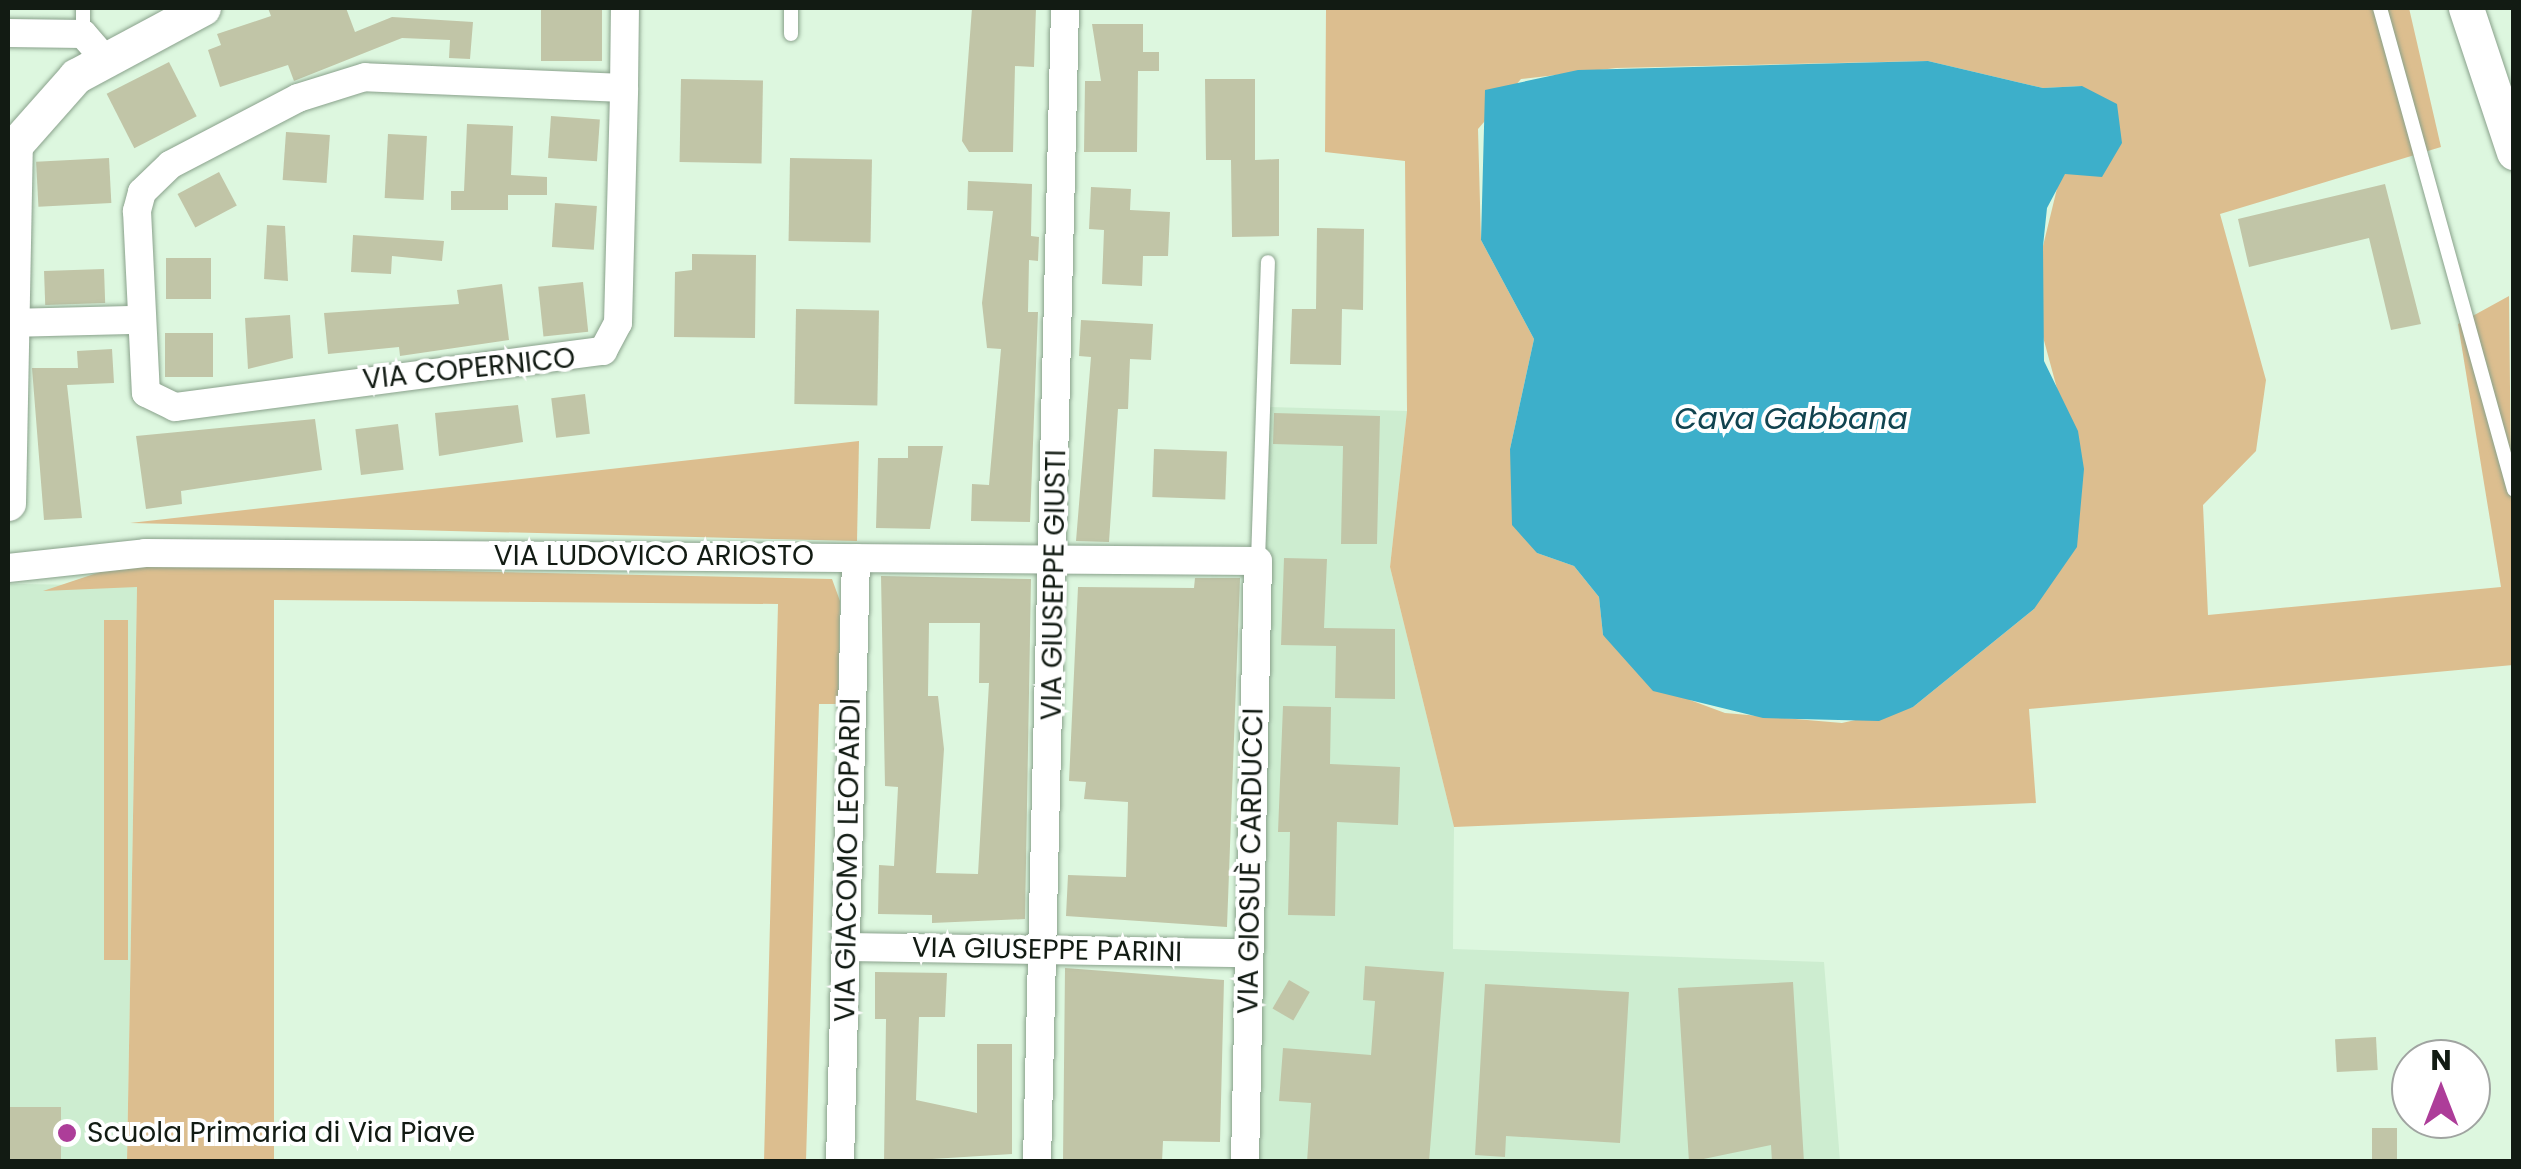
<!DOCTYPE html>
<meta charset="utf-8">
<style>
body{margin:0}
#map{position:relative;width:2521px;height:1169px;overflow:hidden;background:#ddf7df;font-family:Poppins,sans-serif}
div>[style]{position:absolute}
.built>*{inset:0;background:#cdedd0;transform-origin:0 0}
.green>*{inset:0;background:#dcbe8f;transform-origin:0 0}
.water>*{inset:0;background:#3dafca}
.building>*{inset:0;background:#c1c5a7;transform-origin:0 0}
.roads{filter:drop-shadow(0 0 2px #89a18b) drop-shadow(0 0 2px #89a18b)}
.service>*{height:14px;margin:-7px;padding:0 7px;transform-origin:7px;border-radius:7px;background:#fff}
.minor>*{height:28px;margin:-14px;padding:0 14px;transform-origin:14px;border-radius:14px;background:#fff}
.tertiary>*{height:35px;margin:-17.5px;padding:0 17.5px;transform-origin:17.5px;border-radius:17.5px;background:#fff}
.dots>*{width:28px;height:28px;translate:-50% -50%;box-sizing:border-box;border:5px solid #fff;border-radius:50%}
span{translate:-50% -50%;white-space:nowrap;text-align:center;line-height:1.15;-webkit-text-stroke:8px #fff;paint-order:stroke}
.street-label{font-size:28px;color:#121b13}
.poi-label{font-size:28px;color:#121b13}
.left{translate:0 -50%;text-align:left}
.water-label{font-size:30px;color:#11434f;font-style:italic}
.frame{position:absolute;inset:0;border:10px solid #121b13;pointer-events:none}
.north{position:absolute;left:2391px;top:1039px;width:100px;height:100px;box-sizing:border-box;background:#fff;border:2px solid #a0a4a1;border-radius:50%;rotate:0deg;font-size:28px;font-weight:700;line-height:40px;text-align:center;color:#121b13}
.north::after{content:'';display:block;margin:auto;width:35px;height:45px;background:#ad3d99;clip-path:polygon(50% 0,100% 100%,50% 72%,0 100%)}
</style>
<div id="map">
<div class="built">
<div style="clip-path:polygon(1269px 407px,1407px 411px,1390px 567px,1454px 827px,1453px 949px,1824px 962px,1840px 1161px,1250px 1162px)"></div>
<div style="left:137px;top:586px;width:575px;height:129px;rotate:91deg"></div>
</div>
<div class="green">
<div style="clip-path:polygon(evenodd,1326px 8px,2409px 8px,2441px 147px,2220px 214px,2266px 380px,2256px 451px,2203px 505px,2208px 615px,2501px 587px,2458px 324px,2509px 296px,2513px 665px,2029px 709px,2036px 803px,1454px 827px,1390px 567px,1407px 411px,1405px 161px,1325px 152px,1326px 8px,1928px 61px,2043px 88px,2082px 86px,2043px 246px,2039px 322px,2059px 396px,2034px 609px,1913px 707px,1842px 723px,1725px 713px,1690px 700px,1603px 635px,1599px 597px,1574px 566px,1537px 553px,1510px 449px,1534px 339px,1481px 240px,1478px 129px,1521px 79px,1616px 68px,1928px 61px)"></div>
<div style="clip-path:polygon(859px 441px,857px 541px,130px 523px)"></div>
<div style="clip-path:polygon(162px 565px,832px 579px,840px 601px,838px 704px,819px 704px,806px 1161px,764px 1161px,778px 604px,274px 600px,274px 1161px,127px 1162px,137px 587px,43px 591px,118px 566px)"></div>
<div style="left:104px;top:620px;width:24px;height:340px"></div>
</div>
<div class="water">
<div style="clip-path:polygon(1928px 61px,2043px 88px,2082px 86px,2117px 104px,2122px 143px,2102px 177px,2065px 174px,2047px 208px,2043px 246px,2044px 361px,2078px 431px,2084px 469px,2077px 547px,2034px 609px,1913px 707px,1879px 721px,1763px 718px,1653px 691px,1603px 635px,1599px 597px,1574px 566px,1537px 553px,1512px 525px,1510px 449px,1534px 339px,1481px 240px,1485px 90px,1578px 70px)"></div>
</div>
<div class="building">
<div style="clip-path:polygon(268px 8px,346px 8px,355px 32px,392px 17px,473px 22px,470px 59px,449px 58px,450px 40px,402px 38px,294px 81px,288px 65px,220px 87px,208px 50px,221px 45px,217px 34px,271px 16px)"></div>
<div style="left:541px;top:8px;width:61px;height:53px"></div>
<div style="clip-path:polygon(972px 8px,1036px 8px,1034px 67px,1015px 66px,1013px 152px,969px 152px,962px 141px)"></div>
<div style="clip-path:polygon(1092px 24px,1143px 24px,1143px 52px,1159px 52px,1159px 71px,1138px 71px,1137px 152px,1084px 152px,1085px 81px,1101px 81px)"></div>
<div style="left:169px;top:62px;width:61px;height:70px;rotate:63deg"></div>
<div style="left:681px;top:79px;width:82px;height:83px;rotate:1deg"></div>
<div style="clip-path:polygon(1205px 79px,1255px 79px,1255px 160px,1279px 159px,1279px 236px,1232px 237px,1231px 160px,1206px 160px)"></div>
<div style="left:551px;top:116px;width:49px;height:42px;rotate:4deg"></div>
<div style="clip-path:polygon(467px 124px,513px 126px,511px 175px,547px 177px,547px 195px,508px 195px,508px 210px,451px 210px,451px 191px,464px 191px)"></div>
<div style="left:286px;top:132px;width:44px;height:48px;rotate:4deg"></div>
<div style="left:388px;top:134px;width:39px;height:64px;rotate:3deg"></div>
<div style="left:109px;top:158px;width:45px;height:73px;rotate:87deg"></div>
<div style="left:790px;top:158px;width:82px;height:83px;rotate:1deg"></div>
<div style="left:219px;top:172px;width:38px;height:47px;rotate:62deg"></div>
<div style="clip-path:polygon(968px 181px,1032px 184px,1031px 236px,1039px 237px,1038px 261px,1029px 260px,1028px 312px,1038px 312px,1030px 522px,971px 521px,972px 484px,989px 485px,1001px 349px,987px 348px,982px 303px,993px 211px,967px 210px)"></div>
<div style="clip-path:polygon(2385px 184px,2421px 324px,2391px 330px,2369px 238px,2249px 267px,2238px 219px)"></div>
<div style="clip-path:polygon(1091px 187px,1131px 189px,1130px 210px,1170px 212px,1168px 256px,1143px 256px,1142px 286px,1102px 284px,1104px 230px,1089px 229px)"></div>
<div style="left:555px;top:203px;width:42px;height:44px;rotate:4deg"></div>
<div style="clip-path:polygon(267px 225px,285px 226px,288px 281px,264px 279px)"></div>
<div style="clip-path:polygon(1317px 228px,1364px 229px,1363px 310px,1342px 309px,1341px 365px,1290px 364px,1292px 309px,1316px 309px)"></div>
<div style="clip-path:polygon(353px 235px,444px 241px,442px 261px,392px 256px,391px 274px,351px 272px)"></div>
<div style="clip-path:polygon(692px 254px,756px 255px,755px 338px,674px 337px,675px 272px,692px 270px)"></div>
<div style="left:166px;top:258px;width:45px;height:41px"></div>
<div style="left:104px;top:269px;width:34px;height:60px;rotate:88deg"></div>
<div style="left:583px;top:282px;width:50px;height:45px;rotate:84deg"></div>
<div style="clip-path:polygon(502px 284px,509px 340px,400px 356px,399px 347px,328px 354px,324px 313px,459px 304px,457px 290px)"></div>
<div style="left:796px;top:309px;width:83px;height:95px;rotate:1deg"></div>
<div style="clip-path:polygon(290px 315px,293px 358px,248px 369px,245px 318px)"></div>
<div style="clip-path:polygon(1081px 320px,1153px 324px,1151px 360px,1130px 359px,1128px 409px,1118px 409px,1109px 542px,1076px 541px,1091px 357px,1079px 356px)"></div>
<div style="left:213px;top:333px;width:44px;height:48px;rotate:90deg"></div>
<div style="clip-path:polygon(112px 349px,114px 383px,67px 385px,82px 518px,44px 520px,32px 368px,78px 368px,77px 351px)"></div>
<div style="left:585px;top:394px;width:40px;height:34px;rotate:83deg"></div>
<div style="clip-path:polygon(518px 405px,523px 442px,439px 456px,435px 413px)"></div>
<div style="clip-path:polygon(1274px 413px,1380px 416px,1377px 544px,1341px 544px,1343px 446px,1273px 444px)"></div>
<div style="clip-path:polygon(315px 419px,322px 470px,181px 491px,182px 504px,146px 509px,136px 436px)"></div>
<div style="left:398px;top:424px;width:46px;height:43px;rotate:83deg"></div>
<div style="clip-path:polygon(908px 446px,943px 446px,930px 529px,876px 528px,878px 458px,908px 458px)"></div>
<div style="left:1154px;top:449px;width:73px;height:48px;rotate:2deg"></div>
<div style="clip-path:polygon(1284px 558px,1327px 559px,1324px 628px,1395px 629px,1395px 699px,1335px 698px,1336px 646px,1281px 645px)"></div>
<div style="clip-path:polygon(evenodd,881px 576px,1031px 579px,1025px 919px,932px 923px,932px 915px,878px 914px,879px 865px,894px 866px,898px 787px,885px 786px,881px 576px,929px 623px,980px 623px,979px 683px,989px 683px,978px 874px,936px 873px,944px 749px,938px 696px,928px 696px,929px 623px)"></div>
<div style="clip-path:polygon(1195px 578px,1240px 578px,1227px 927px,1066px 916px,1068px 875px,1126px 877px,1128px 802px,1084px 799px,1086px 782px,1069px 781px,1078px 587px,1194px 588px)"></div>
<div style="clip-path:polygon(1283px 706px,1331px 707px,1330px 764px,1400px 767px,1398px 825px,1337px 822px,1335px 916px,1288px 915px,1290px 832px,1278px 832px)"></div>
<div style="clip-path:polygon(1365px 966px,1444px 972px,1429px 1162px,1307px 1162px,1311px 1103px,1279px 1101px,1283px 1048px,1371px 1055px,1375px 1001px,1363px 1000px)"></div>
<div style="clip-path:polygon(1065px 968px,1224px 980px,1220px 1142px,1163px 1141px,1162px 1162px,1063px 1162px)"></div>
<div style="clip-path:polygon(875px 972px,947px 973px,945px 1017px,919px 1017px,916px 1100px,977px 1113px,977px 1044px,1012px 1044px,1012px 1154px,884px 1162px,886px 1019px,875px 1019px)"></div>
<div style="left:1289px;top:980px;width:24px;height:33px;rotate:30deg"></div>
<div style="clip-path:polygon(1793px 982px,1804px 1162px,1772px 1162px,1771px 1145px,1689px 1162px,1678px 988px)"></div>
<div style="clip-path:polygon(1485px 984px,1629px 992px,1620px 1143px,1506px 1136px,1505px 1157px,1475px 1155px)"></div>
<div style="left:2376px;top:1037px;width:33px;height:41px;rotate:87deg"></div>
<div style="left:8px;top:1107px;width:53px;height:55px"></div>
<div style="left:2372px;top:1128px;width:25px;height:34px"></div>
</div>
<div class="roads">
<div class="service">
<div style="left:791px;top:8px;width:26px;rotate:90deg"></div>
<div style="left:2380px;top:8px;width:500px;rotate:74.46deg"></div>
<div style="left:83px;top:34px;width:26px;rotate:-90deg"></div>
<div style="left:1258px;top:561px;width:299px;rotate:-88.1deg"></div>
</div>
<div class="minor">
<div style="left:8px;top:33px;width:75px;rotate:0.8deg"></div>
<div style="left:83px;top:34px;width:33px;rotate:49deg"></div>
<div style="left:624px;top:88px;width:259px;rotate:-177.6deg"></div>
<div style="left:365px;top:77px;width:70px;rotate:162.6deg"></div>
<div style="left:298px;top:98px;width:144px;rotate:152.4deg"></div>
<div style="left:170px;top:165px;width:39px;rotate:136deg"></div>
<div style="left:142px;top:192px;width:20px;rotate:105deg"></div>
<div style="left:137px;top:211px;width:182px;rotate:87.2deg"></div>
<div style="left:146px;top:393px;width:32px;rotate:26deg"></div>
<div style="left:175px;top:407px;width:432px;rotate:-7.5deg"></div>
<div style="left:603px;top:351px;width:32px;rotate:-62deg"></div>
<div style="left:618px;top:323px;width:235px;rotate:-88.5deg"></div>
<div style="left:624px;top:88px;width:80px;rotate:-89.3deg"></div>
<div style="left:12px;top:323px;width:125px;rotate:-1.4deg"></div>
<div style="left:8px;top:568px;width:138px;rotate:-6.2deg"></div>
<div style="left:145px;top:553px;width:1113px;rotate:0.41deg"></div>
<div style="left:1258px;top:561px;width:601px;rotate:91.24deg"></div>
<div style="left:845px;top:947px;width:404px;rotate:0.9deg"></div>
<div style="left:840px;top:1162px;width:604px;rotate:-88.48deg"></div>
<div style="left:1037px;top:1162px;width:1154px;rotate:-88.61deg"></div>
</div>
<div class="tertiary">
<div style="left:2466px;top:8px;width:152px;rotate:71.6deg"></div>
<div style="left:8px;top:503px;width:358px;rotate:-88.9deg"></div>
<div style="left:15px;top:145px;width:92px;rotate:-48.5deg"></div>
<div style="left:76px;top:76px;width:144px;rotate:-28.2deg"></div>
</div>
</div>
<div class="dots">
<div style="left:67px;top:1133px;background:#ad3d99"></div>
</div>
<div class="street-label">
<span style="left:469px;top:369px;rotate:-6deg">VIA COPERNICO</span>
<span style="left:654px;top:556px">VIA LUDOVICO ARIOSTO</span>
<span style="left:1054px;top:585px;rotate:-89deg">VIA GIUSEPPE GIUSTI</span>
<span style="left:848px;top:860px;rotate:-89deg">VIA GIACOMO LEOPARDI</span>
<span style="left:1251px;top:861px;rotate:-89deg">VIA GIOSUÈ CARDUCCI</span>
<span style="left:1047px;top:950px;rotate:1deg">VIA GIUSEPPE PARINI</span>
</div>
<div class="poi-label">
<span class="left" style="left:87px;top:1133px">Scuola Primaria di Via Piave</span>
</div>
<div class="water-label">
<span style="left:1791px;top:419px">Cava Gabbana</span>
</div>
<div class="frame"></div>
<div class="north">N</div>
</div>
